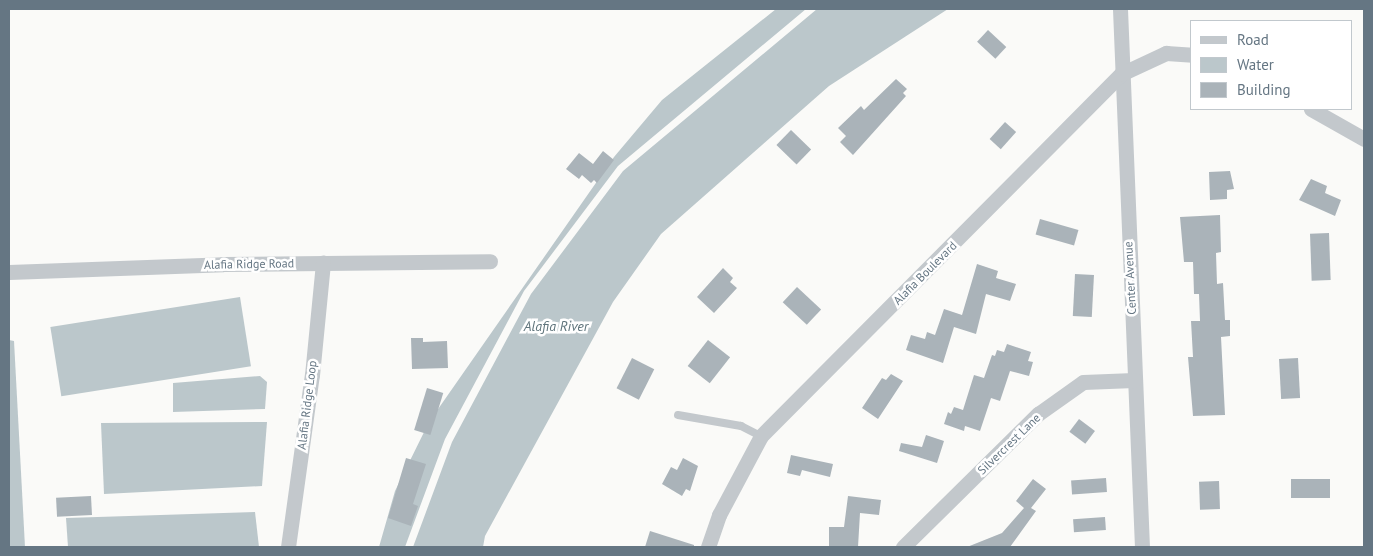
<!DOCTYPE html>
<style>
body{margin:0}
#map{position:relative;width:1373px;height:556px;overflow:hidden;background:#fafaf8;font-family:"PT Sans",sans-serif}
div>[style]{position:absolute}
.water>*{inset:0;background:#bbc7cb;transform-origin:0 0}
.building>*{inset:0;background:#aab3b9;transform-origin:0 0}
.lane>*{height:8px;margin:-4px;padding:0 4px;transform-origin:4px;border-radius:4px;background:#c3c8cc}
.street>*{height:15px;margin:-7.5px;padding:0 7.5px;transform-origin:7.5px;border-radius:7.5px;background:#c3c8cc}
span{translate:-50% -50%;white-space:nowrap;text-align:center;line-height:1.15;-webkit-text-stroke:5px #fff;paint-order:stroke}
.street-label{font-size:12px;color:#657683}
.water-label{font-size:14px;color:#60757c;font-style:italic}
.frame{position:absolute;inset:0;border:10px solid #657683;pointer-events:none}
.legend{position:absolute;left:1190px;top:20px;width:162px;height:90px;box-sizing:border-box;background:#fff;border:1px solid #c1c8cd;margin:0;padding:6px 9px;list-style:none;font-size:15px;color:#657683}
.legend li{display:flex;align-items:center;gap:10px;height:25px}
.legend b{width:25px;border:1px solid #c1c8cd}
</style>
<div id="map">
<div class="water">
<div style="clip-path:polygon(776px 9px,806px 9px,618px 166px,524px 291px,445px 439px,405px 547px,379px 547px,395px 491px,429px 422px,614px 157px,662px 100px)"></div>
<div style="clip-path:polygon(817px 9px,948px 9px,829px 86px,661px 234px,613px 302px,485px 536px,483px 547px,413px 547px,452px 442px,531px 294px,623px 171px)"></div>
<div style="left:240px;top:297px;width:70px;height:192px;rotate:81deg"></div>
<div style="clip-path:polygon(9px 340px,14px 341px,25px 547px,9px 547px)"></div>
<div style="clip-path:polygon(260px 376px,267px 382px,265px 409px,173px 412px,173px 383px)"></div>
<div style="clip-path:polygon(267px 422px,262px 486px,104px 494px,101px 423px)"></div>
<div style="clip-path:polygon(255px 512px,259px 547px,68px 547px,66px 518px)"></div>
</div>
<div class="building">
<div style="left:988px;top:30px;width:25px;height:16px;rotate:43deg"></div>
<div style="clip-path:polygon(896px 79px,907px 89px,903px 93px,906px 96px,853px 155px,840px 142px,846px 136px,838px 128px,861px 106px,864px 110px)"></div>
<div style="left:1005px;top:122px;width:15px;height:23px;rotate:42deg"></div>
<div style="left:791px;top:130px;width:28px;height:21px;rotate:44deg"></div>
<div style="clip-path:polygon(603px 151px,614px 160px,597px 183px,594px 180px,591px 183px,582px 175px,579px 179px,566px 169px,579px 153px,593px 164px)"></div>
<div style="clip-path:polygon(1230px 171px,1234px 189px,1227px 190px,1227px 199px,1210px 200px,1209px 172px)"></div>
<div style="clip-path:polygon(1311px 179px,1327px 186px,1325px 193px,1341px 200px,1335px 216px,1299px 200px)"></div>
<div style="clip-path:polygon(1220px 215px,1221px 252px,1216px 253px,1217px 284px,1223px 283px,1225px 320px,1230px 320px,1230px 336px,1221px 337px,1225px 415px,1193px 416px,1188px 357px,1193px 357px,1191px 321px,1200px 321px,1199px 294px,1194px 294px,1193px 262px,1184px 262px,1180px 217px)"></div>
<div style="left:1040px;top:219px;width:40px;height:16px;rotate:16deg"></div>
<div style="left:1329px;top:233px;width:47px;height:19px;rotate:88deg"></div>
<div style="clip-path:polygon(977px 264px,998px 271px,996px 278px,1016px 284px,1010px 301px,986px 294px,976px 334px,954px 327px,943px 363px,906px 350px,911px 335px,925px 339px,927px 332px,935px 335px,944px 309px,962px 315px)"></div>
<div style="clip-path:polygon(723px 268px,733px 278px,730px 282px,737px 288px,714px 313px,697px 297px)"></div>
<div style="left:1075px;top:274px;width:19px;height:42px;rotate:3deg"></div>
<div style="left:797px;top:287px;width:33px;height:21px;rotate:43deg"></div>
<div style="clip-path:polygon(411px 338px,423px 338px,423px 342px,447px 341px,448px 368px,412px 369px)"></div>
<div style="left:708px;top:340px;width:28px;height:33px;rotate:38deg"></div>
<div style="clip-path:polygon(1007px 344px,1031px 352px,1028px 361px,1033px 362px,1029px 376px,1010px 371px,1000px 401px,991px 398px,980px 431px,965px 426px,964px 431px,944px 424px,948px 412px,951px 414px,954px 407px,963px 410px,974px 375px,984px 378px,992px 355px,995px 356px,997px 350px,1004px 352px)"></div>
<div style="left:632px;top:358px;width:25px;height:34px;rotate:27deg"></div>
<div style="left:1298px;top:358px;width:40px;height:19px;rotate:87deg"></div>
<div style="clip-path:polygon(891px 374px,903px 381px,878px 419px,862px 408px,882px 378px,886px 380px)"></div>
<div style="left:427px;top:388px;width:17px;height:44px;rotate:17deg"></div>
<div style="left:1079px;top:419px;width:20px;height:16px;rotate:37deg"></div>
<div style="clip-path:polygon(926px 435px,944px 441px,937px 463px,899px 451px,901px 443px,922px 447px)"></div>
<div style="clip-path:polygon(791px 455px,833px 464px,830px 477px,802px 470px,800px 476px,787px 473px)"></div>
<div style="clip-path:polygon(406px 458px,426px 464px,413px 504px,418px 506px,411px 526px,388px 518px)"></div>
<div style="clip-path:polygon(683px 458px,698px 466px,690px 491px,686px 489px,682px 496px,662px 484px,671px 467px,677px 470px)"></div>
<div style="left:1106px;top:478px;width:14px;height:35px;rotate:86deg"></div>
<div style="clip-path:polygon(1033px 479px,1046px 489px,1031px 508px,1036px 511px,1010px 547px,967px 547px,1002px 533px,1024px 508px,1016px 501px)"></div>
<div style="left:1330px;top:479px;width:19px;height:39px;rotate:90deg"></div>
<div style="left:1219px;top:481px;width:28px;height:20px;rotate:88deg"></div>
<div style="left:91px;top:496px;width:19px;height:35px;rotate:87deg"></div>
<div style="clip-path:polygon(848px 496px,881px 500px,879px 515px,860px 513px,858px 547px,829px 546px,829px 527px,844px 527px)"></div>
<div style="left:1105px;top:517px;width:13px;height:32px;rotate:86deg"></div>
<div style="clip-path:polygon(650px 531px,694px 545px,694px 547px,645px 547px)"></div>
</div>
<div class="lane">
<div style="left:678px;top:415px;width:64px;rotate:9.9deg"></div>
<div style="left:741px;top:426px;width:22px;rotate:27deg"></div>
</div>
<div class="street">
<div style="left:1120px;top:9px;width:538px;rotate:87.66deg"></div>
<div style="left:1311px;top:109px;width:61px;rotate:29.5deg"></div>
<div style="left:9px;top:272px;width:214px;rotate:-2.1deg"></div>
<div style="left:223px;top:264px;width:267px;rotate:-0.6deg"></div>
<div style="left:288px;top:547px;width:174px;rotate:-82.1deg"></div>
<div style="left:312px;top:375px;width:113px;rotate:-84.4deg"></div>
<div style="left:708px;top:547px;width:34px;rotate:-71deg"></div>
<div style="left:719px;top:515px;width:89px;rotate:-62deg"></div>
<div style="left:761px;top:436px;width:511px;rotate:-45.16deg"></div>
<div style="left:1121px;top:74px;width:50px;rotate:-25deg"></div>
<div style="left:1166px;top:53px;width:26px;rotate:4deg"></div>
<div style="left:903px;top:547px;width:190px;rotate:-44.6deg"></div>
<div style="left:1038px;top:414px;width:55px;rotate:-35.4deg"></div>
<div style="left:1083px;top:382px;width:51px;rotate:-2.2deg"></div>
</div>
<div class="street-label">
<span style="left:249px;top:264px;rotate:-1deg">Alafia Ridge Road</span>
<span style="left:925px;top:273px;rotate:-45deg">Alafia Boulevard</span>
<span style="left:1130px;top:278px;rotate:-93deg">Center Avenue</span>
<span style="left:307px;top:405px;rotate:-83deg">Alafia Ridge Loop</span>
<span style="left:1009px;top:444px;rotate:-44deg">Silvercrest Lane</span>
</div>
<div class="water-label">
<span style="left:556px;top:326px">Alafia River</span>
</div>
<div class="frame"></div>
<ul class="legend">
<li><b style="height:6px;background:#c3c8cc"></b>Road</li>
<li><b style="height:14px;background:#bbc7cb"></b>Water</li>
<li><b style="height:14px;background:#aab3b9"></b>Building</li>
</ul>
</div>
